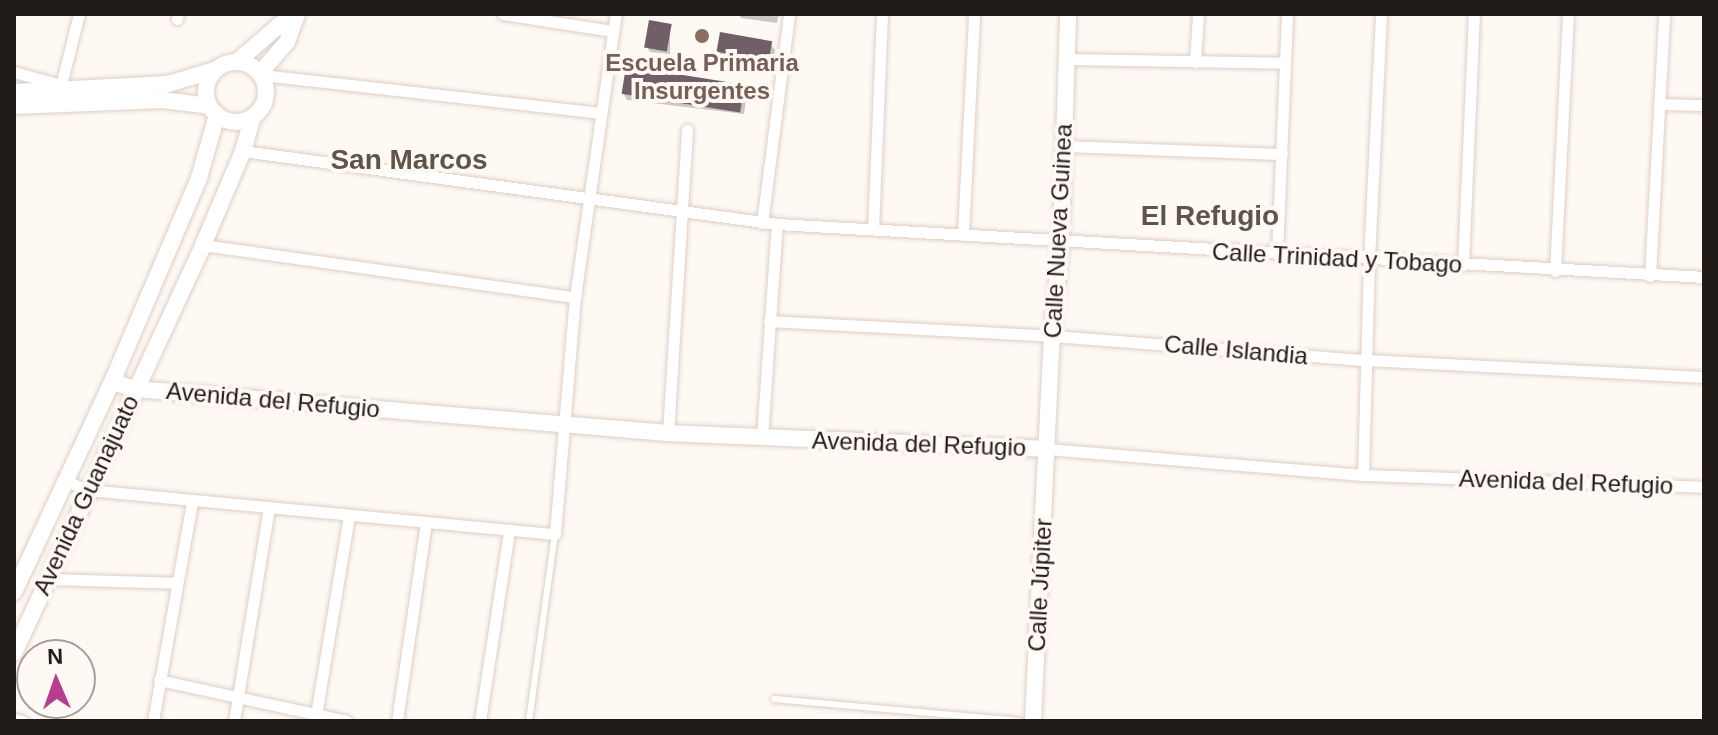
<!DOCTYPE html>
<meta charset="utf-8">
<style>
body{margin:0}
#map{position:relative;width:1718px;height:735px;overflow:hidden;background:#fff9f4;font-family:Arial,sans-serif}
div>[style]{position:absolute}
.shadow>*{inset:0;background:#0003}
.building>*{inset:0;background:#705f66;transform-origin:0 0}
.roads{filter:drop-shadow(0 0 2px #decfc3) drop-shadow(0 0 2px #decfc3)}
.lane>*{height:6px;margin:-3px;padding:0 3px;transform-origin:3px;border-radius:3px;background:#fff}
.street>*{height:11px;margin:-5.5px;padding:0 5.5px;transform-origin:5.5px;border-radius:5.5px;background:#fff}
.secondary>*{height:16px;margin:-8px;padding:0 8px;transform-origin:8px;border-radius:8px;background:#fff}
.secondary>.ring{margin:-8px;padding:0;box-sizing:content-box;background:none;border:16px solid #fff;border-radius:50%}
.dots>*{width:22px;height:22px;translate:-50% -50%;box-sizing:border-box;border:4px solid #fff9f4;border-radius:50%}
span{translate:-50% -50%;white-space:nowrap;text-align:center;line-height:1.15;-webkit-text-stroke:8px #fff9f4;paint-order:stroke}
.education-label{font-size:24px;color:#785e54;font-weight:700}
.street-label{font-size:24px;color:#201b17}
.quarter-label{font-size:28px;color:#60544a;font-weight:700}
.frame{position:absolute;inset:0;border:16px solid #201b17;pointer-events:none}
.north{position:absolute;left:16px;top:639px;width:80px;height:80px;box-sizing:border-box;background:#fff9f4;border:2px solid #a6a09c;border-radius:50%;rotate:358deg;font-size:22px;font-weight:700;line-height:32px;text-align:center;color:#201b17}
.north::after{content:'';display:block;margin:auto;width:28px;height:36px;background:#b83d8e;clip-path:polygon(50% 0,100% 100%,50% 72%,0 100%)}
</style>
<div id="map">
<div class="shadow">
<div style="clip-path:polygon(739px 14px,779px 14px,777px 23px,741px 18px)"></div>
<div style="clip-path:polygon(670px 25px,670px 54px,650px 52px,647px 47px)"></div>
<div style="clip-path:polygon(770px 43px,775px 50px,772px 67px,723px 59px,719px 52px)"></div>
<div style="clip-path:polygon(743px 86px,747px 92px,744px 114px,627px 100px,623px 93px)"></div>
</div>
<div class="building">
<div style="left:649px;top:20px;width:23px;height:28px;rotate:10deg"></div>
<div style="left:720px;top:32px;width:53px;height:20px;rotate:10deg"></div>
<div style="left:626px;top:66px;width:120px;height:28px;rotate:9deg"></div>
</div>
<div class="roads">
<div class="lane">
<div style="left:774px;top:699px;width:247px;rotate:5.1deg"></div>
<div style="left:529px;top:721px;width:189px;rotate:-82.1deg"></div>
</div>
<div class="street">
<div style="left:503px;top:14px;width:111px;rotate:8.8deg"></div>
<div style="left:177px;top:19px;width:5px;rotate:-79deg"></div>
<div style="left:1066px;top:59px;width:219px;rotate:1deg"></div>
<div style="left:1195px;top:62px;width:48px;rotate:-86.4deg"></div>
<div style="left:14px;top:72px;width:52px;rotate:15.6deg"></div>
<div style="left:262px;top:75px;width:341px;rotate:6.4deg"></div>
<div style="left:61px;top:85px;width:73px;rotate:-75.8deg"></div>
<div style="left:1659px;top:104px;width:45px;rotate:1.3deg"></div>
<div style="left:1064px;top:146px;width:218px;rotate:2.1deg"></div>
<div style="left:243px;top:151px;width:539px;rotate:7.78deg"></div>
<div style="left:777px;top:224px;width:929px;rotate:3.27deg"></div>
<div style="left:762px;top:223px;width:211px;rotate:-82.6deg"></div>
<div style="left:873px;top:229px;width:215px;rotate:-87.6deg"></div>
<div style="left:963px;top:234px;width:220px;rotate:-87.1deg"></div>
<div style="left:203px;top:245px;width:376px;rotate:8deg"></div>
<div style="left:1277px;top:254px;width:240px;rotate:-87.6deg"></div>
<div style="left:1463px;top:265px;width:251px;rotate:-87.5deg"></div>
<div style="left:1555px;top:271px;width:257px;rotate:-87.1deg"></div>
<div style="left:1650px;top:276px;width:262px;rotate:-86.9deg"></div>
<div style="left:769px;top:321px;width:283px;rotate:3deg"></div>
<div style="left:1052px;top:336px;width:316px;rotate:4.4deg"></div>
<div style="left:1367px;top:360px;width:337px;rotate:2.9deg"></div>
<div style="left:668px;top:433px;width:304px;rotate:-86.4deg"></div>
<div style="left:762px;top:437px;width:214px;rotate:-86deg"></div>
<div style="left:1047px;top:449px;width:317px;rotate:4.7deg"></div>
<div style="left:1363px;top:475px;width:341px;rotate:2deg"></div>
<div style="left:1363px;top:475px;width:215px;rotate:-88.4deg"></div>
<div style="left:1369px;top:260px;width:246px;rotate:-87.2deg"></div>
<div style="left:66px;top:481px;width:24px;rotate:22deg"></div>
<div style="left:88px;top:490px;width:469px;rotate:5.4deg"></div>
<div style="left:555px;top:534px;width:238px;rotate:-85.2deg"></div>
<div style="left:575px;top:297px;width:286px;rotate:-81.8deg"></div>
<div style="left:46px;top:579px;width:131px;rotate:1.7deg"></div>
<div style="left:159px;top:680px;width:192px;rotate:12.3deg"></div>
<div style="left:14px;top:719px;width:9px;rotate:13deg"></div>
<div style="left:153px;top:721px;width:222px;rotate:-79.9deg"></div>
<div style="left:234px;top:721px;width:216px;rotate:-80.7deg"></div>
<div style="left:315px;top:721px;width:208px;rotate:-80.6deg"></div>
<div style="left:397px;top:721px;width:200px;rotate:-81.7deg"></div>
<div style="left:480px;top:721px;width:192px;rotate:-81.3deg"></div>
</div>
<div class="secondary">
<div style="left:238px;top:61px;width:72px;rotate:-41deg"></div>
<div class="ring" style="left:206px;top:62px;width:44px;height:44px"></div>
<div style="left:260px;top:73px;width:41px;rotate:-48.9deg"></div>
<div style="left:287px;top:42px;width:30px;rotate:-70deg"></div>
<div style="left:14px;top:92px;width:154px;rotate:-3deg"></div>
<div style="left:168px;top:84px;width:49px;rotate:-16.6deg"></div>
<div style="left:14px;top:106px;width:149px;rotate:-2.3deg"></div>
<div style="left:163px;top:100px;width:46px;rotate:7.4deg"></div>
<div style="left:112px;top:382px;width:24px;rotate:17deg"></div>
<div style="left:135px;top:389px;width:535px;rotate:4.72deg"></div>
<div style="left:668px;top:433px;width:379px;rotate:2.4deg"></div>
<div style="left:14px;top:592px;width:232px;rotate:-65deg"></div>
<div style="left:112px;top:382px;width:222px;rotate:-66.9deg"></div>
<div style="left:199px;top:178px;width:66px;rotate:-74.1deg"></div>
<div style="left:14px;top:653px;width:450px;rotate:-65.1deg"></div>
<div style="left:203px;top:245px;width:102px;rotate:-66.9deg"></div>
<div style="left:243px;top:151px;width:35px;rotate:-74deg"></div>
<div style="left:1033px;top:721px;width:385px;rotate:-87.2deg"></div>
<div style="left:1052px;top:336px;width:95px;rotate:-84.6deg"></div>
<div style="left:1061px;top:241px;width:227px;rotate:-88.2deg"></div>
</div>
</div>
<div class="dots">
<div style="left:702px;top:36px;background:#8d6e63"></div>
</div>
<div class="education-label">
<span style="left:702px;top:77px">Escuela Primaria<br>Insurgentes</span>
</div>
<div class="street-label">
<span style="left:1058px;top:231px;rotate:-87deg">Calle Nueva Guinea</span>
<span style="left:1337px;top:258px;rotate:3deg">Calle Trinidad y Tobago</span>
<span style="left:1236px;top:350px;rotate:5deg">Calle Islandia</span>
<span style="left:273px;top:400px;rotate:5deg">Avenida del Refugio</span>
<span style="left:919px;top:444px;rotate:2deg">Avenida del Refugio</span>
<span style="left:1566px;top:482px;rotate:2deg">Avenida del Refugio</span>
<span style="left:86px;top:495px;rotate:-65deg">Avenida Guanajuato</span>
<span style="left:1040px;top:585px;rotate:-87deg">Calle Júpiter</span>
</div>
<div class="quarter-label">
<span style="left:409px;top:160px">San Marcos</span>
<span style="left:1210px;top:216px">El Refugio</span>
</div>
<div class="frame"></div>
<div class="north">N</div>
</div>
